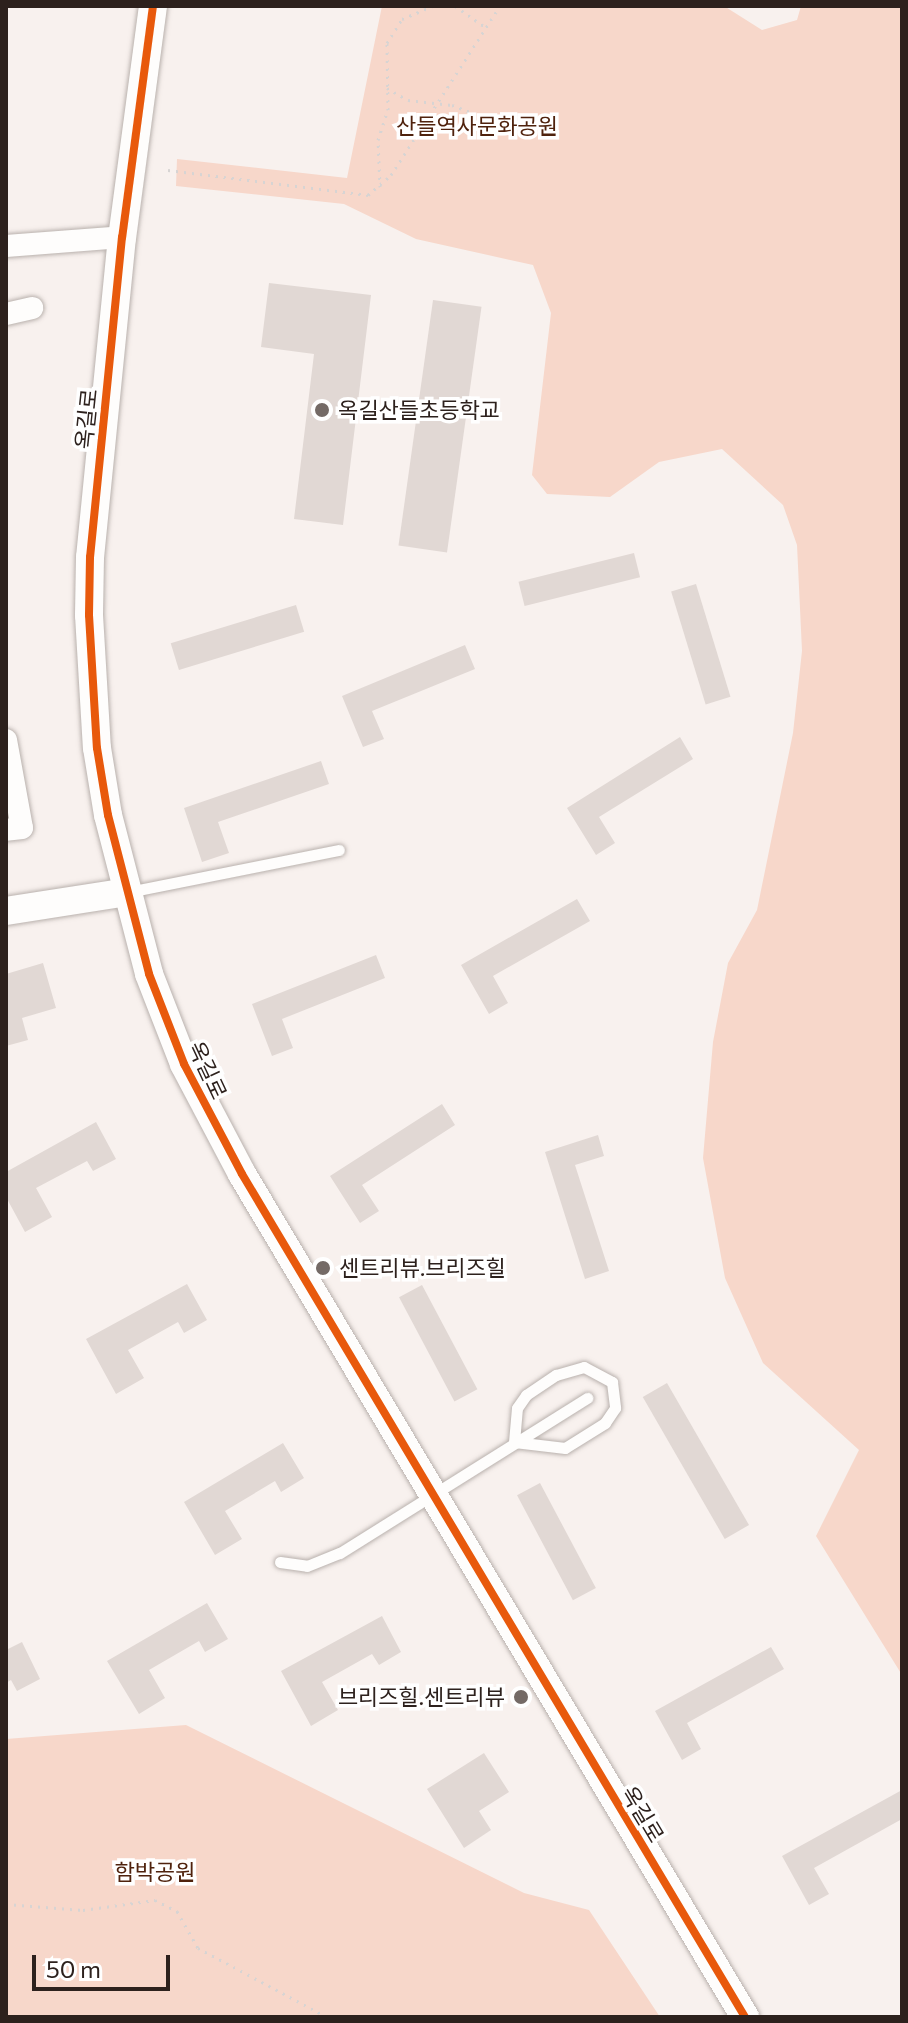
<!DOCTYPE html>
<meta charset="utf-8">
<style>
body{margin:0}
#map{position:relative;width:908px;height:2023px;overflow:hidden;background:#f8f1ee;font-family:Commissioner,"Noto Sans KR",sans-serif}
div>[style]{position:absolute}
.green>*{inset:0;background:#f7d7ca}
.building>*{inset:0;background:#e1d8d4;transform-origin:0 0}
.path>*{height:3px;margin-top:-1.5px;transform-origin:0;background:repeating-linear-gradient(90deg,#d7d4d3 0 2px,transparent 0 8px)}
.roads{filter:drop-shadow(0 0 2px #b9b1ad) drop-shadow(0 0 2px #b9b1ad)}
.service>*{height:11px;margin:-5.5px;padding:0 5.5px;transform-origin:5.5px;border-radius:5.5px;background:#fefdfc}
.minor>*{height:22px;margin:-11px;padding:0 11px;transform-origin:11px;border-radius:11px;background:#fefdfc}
.tertiary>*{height:28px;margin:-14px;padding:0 14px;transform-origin:14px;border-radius:14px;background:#fefdfc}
.cycleway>*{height:8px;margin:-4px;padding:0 4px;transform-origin:4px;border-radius:4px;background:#e8590c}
.dots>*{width:22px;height:22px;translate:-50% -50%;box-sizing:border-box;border:4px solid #fff;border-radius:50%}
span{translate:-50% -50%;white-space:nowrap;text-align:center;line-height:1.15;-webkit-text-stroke:7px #fff;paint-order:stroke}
.park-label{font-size:22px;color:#4f220d}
.poi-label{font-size:22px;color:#2d211d}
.left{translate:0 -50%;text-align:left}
.right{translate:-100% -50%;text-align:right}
.street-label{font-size:22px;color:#2d211d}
.frame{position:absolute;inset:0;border:8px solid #2d211d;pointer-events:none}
.scale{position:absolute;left:32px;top:1955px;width:138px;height:36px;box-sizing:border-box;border:4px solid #2d211d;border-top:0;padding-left:10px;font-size:24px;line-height:28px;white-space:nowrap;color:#2d211d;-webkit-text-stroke:6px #fff;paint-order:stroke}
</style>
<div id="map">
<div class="green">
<div style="clip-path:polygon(382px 6px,724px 6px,762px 30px,797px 20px,801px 6px,902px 6px,902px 1675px,816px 1536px,859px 1450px,763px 1363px,725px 1278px,703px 1158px,713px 1042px,728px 963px,757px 910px,793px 733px,802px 651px,797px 545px,783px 505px,722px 449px,659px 462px,610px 497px,547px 494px,532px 475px,551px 313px,533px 265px,416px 239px,344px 204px,176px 186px,177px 159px,347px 178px)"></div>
<div style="clip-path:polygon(186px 1725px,524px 1893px,589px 1910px,660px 2017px,6px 2017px,6px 1739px)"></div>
</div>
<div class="building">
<div style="clip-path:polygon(269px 283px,371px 295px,343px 525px,294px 519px,314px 354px,261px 347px)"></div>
<div style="left:433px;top:300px;width:49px;height:248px;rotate:8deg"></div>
<div style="left:634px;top:553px;width:25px;height:119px;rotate:76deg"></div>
<div style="left:696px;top:584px;width:118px;height:26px;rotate:73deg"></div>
<div style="left:296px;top:605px;width:28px;height:131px;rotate:73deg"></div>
<div style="clip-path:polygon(465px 645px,475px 669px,372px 711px,384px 739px,363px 747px,342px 696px)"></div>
<div style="clip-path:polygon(680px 737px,693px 759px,599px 817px,615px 843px,596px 855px,567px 808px)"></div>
<div style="clip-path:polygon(321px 761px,329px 784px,218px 822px,229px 853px,202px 862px,184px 808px)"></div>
<div style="clip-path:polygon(577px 899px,590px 921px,493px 976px,508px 1003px,489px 1014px,461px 965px)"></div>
<div style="clip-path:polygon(376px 955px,385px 978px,282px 1019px,293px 1048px,272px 1056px,252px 1004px)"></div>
<div style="clip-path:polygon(43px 963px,56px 1008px,22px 1018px,28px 1040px,6px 1046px,6px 974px)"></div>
<div style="clip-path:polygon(442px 1104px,455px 1125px,362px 1185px,379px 1211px,360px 1223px,330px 1176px)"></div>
<div style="clip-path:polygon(96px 1122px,116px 1159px,93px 1171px,87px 1161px,36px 1188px,52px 1217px,25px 1232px,6px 1197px,6px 1172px)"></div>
<div style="clip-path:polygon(598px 1135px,604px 1156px,575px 1165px,609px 1271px,585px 1279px,545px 1152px)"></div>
<div style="clip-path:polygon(187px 1284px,207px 1320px,184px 1333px,178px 1322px,128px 1350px,144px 1378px,116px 1394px,86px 1339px)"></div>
<div style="left:422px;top:1285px;width:118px;height:26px;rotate:62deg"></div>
<div style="left:667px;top:1383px;width:164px;height:28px;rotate:60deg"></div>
<div style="clip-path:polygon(283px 1443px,304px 1478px,281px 1492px,275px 1481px,225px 1511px,242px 1539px,215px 1555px,184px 1502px)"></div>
<div style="left:540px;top:1483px;width:119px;height:26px;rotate:62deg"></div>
<div style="clip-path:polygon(207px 1603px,228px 1639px,205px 1652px,199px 1641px,149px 1670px,165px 1698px,139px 1714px,107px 1661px)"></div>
<div style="clip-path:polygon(382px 1616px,401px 1652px,379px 1665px,372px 1654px,322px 1682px,338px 1710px,311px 1726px,281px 1671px)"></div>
<div style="clip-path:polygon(22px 1642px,40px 1679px,17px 1691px,11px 1680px,6px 1683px,6px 1650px)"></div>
<div style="clip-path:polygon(771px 1647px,784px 1669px,687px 1723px,701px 1749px,682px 1760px,655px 1711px)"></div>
<div style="clip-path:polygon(484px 1753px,509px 1792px,479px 1811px,491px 1830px,464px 1848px,427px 1789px)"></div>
<div style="clip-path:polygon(902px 1790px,902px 1819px,814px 1868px,829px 1894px,809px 1905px,782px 1856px)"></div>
</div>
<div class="path">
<div style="left:455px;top:6px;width:35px;rotate:35deg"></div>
<div style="left:387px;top:88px;width:24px;rotate:30deg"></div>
<div style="left:408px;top:100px;width:44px;rotate:6.5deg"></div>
<div style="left:452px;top:105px;width:25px;rotate:21deg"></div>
<div style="left:168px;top:170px;width:202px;rotate:7.1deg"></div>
<div style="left:368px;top:195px;width:30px;rotate:-41deg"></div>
<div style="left:391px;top:175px;width:201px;rotate:-57.2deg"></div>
<div style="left:380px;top:187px;width:47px;rotate:-92.4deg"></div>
<div style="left:378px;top:140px;width:32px;rotate:-72deg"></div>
<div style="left:388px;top:110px;width:67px;rotate:-90.9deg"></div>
<div style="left:387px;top:43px;width:28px;rotate:-58deg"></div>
<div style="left:402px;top:19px;width:33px;rotate:-23deg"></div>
<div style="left:6px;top:1904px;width:77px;rotate:4.5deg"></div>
<div style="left:83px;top:1910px;width:73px;rotate:-7.9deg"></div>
<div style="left:155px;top:1900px;width:25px;rotate:27deg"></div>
<div style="left:177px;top:1911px;width:43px;rotate:60.4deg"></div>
<div style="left:198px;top:1948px;width:146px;rotate:28.1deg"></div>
</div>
<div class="roads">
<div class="service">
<div style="left:128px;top:892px;width:215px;rotate:-11.3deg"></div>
<div style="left:584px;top:1367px;width:32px;rotate:28deg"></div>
<div style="left:612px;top:1382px;width:26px;rotate:83deg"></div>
<div style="left:615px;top:1408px;width:18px;rotate:124deg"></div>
<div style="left:605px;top:1423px;width:47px;rotate:148deg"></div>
<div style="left:565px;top:1448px;width:51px;rotate:-173.3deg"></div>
<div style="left:514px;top:1442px;width:34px;rotate:-85deg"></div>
<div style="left:517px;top:1408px;width:16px;rotate:-55deg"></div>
<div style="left:526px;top:1395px;width:36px;rotate:-34deg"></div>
<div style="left:556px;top:1375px;width:29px;rotate:-16deg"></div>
<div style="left:280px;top:1562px;width:27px;rotate:8deg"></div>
<div style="left:307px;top:1566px;width:35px;rotate:-22deg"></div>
<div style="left:340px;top:1553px;width:292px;rotate:-32.1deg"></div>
</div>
<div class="minor">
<div style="left:6px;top:246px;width:116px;rotate:-4.4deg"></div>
<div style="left:6px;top:314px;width:27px;rotate:-13deg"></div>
<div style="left:6px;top:740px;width:89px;rotate:79.7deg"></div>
<div style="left:22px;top:828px;width:16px;rotate:173deg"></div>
</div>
<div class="tertiary">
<div style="left:153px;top:6px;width:233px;rotate:97.6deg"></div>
<div style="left:122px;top:237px;width:322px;rotate:95.7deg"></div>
<div style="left:90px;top:557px;width:58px;rotate:91deg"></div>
<div style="left:89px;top:615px;width:133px;rotate:86.6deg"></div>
<div style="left:97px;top:748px;width:68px;rotate:80.7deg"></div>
<div style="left:108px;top:815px;width:164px;rotate:75.5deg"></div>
<div style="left:149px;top:974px;width:97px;rotate:68.7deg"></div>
<div style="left:184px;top:1064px;width:124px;rotate:62.2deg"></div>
<div style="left:242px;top:1174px;width:982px;rotate:59.18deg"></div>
<div style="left:6px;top:911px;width:122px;rotate:-8.9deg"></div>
</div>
</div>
<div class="cycleway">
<div style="left:153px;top:6px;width:233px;rotate:97.6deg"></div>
<div style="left:122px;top:237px;width:322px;rotate:95.7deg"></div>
<div style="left:90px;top:557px;width:58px;rotate:91deg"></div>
<div style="left:89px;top:615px;width:133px;rotate:86.6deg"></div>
<div style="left:97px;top:748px;width:68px;rotate:80.7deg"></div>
<div style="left:108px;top:815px;width:164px;rotate:75.5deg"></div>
<div style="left:149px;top:974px;width:97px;rotate:68.7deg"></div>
<div style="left:184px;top:1064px;width:124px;rotate:62.2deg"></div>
<div style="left:242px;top:1174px;width:982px;rotate:59.18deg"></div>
</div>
<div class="dots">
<div style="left:322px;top:410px;background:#746a66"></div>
<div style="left:323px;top:1268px;background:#746a66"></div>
<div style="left:521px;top:1697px;background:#746a66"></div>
</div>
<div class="park-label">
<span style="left:477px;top:126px">산들역사문화공원</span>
<span style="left:155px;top:1872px">함박공원</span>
</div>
<div class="poi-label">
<span class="left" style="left:338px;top:410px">옥길산들초등학교</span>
<span class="left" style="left:339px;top:1268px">센트리뷰.브리즈힐</span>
<span class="right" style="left:505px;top:1697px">브리즈힐.센트리뷰</span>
</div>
<div class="street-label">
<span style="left:86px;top:419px;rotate:-84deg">옥길로</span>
<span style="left:208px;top:1070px;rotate:65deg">옥길로</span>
<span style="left:643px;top:1814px;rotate:59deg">옥길로</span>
</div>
<div class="frame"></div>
<div class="scale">50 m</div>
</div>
